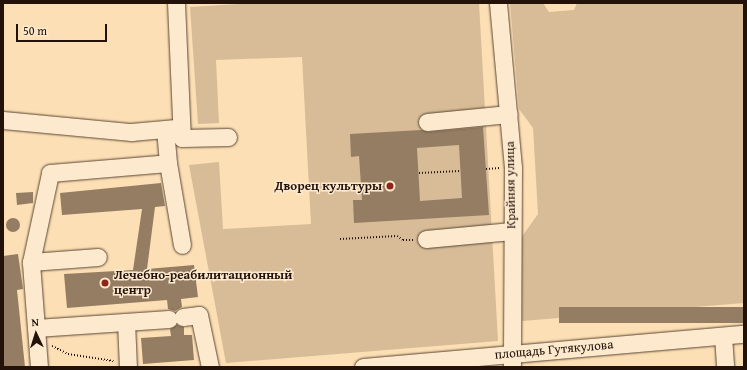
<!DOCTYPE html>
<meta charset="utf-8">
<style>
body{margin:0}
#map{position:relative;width:747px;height:370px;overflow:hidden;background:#fcdfb4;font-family:"Gentium Book Plus",serif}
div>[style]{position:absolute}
.green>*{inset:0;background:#d7bc97}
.building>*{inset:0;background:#947d62;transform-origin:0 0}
.round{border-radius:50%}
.path>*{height:2px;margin-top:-1px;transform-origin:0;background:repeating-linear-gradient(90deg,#23120a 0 1px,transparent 0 3px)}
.roads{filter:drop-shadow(0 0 1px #594534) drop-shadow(0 0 1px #594534)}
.minor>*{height:17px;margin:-8.5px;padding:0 8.5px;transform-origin:8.5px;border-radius:8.5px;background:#fdeace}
.dots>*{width:11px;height:11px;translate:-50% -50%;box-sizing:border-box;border:2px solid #fdeace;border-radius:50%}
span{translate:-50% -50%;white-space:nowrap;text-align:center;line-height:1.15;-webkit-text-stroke:3px #fdeace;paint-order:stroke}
.street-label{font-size:13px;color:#23120a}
.poi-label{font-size:13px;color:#23120a;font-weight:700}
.right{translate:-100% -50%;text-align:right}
.left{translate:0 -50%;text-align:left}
.frame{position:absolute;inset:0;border:4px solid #23120a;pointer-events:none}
.north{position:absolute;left:16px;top:314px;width:40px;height:40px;-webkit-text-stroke:3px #fdeace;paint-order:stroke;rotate:356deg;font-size:11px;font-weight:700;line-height:16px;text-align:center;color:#23120a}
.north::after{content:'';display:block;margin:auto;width:14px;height:18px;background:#23120a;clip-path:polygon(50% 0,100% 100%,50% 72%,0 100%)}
.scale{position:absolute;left:16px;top:24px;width:91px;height:18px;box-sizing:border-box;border:2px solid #23120a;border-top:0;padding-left:5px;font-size:12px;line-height:14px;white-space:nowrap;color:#23120a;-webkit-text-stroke:3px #fdeace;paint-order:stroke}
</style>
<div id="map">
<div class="green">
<div style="clip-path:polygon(255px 3px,479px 3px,498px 341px,226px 363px,189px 165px,219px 162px,223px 229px,311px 224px,302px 57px,216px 60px,219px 123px,198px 124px,190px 7px)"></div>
<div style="clip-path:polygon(510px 3px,543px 3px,549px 12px,574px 10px,577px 3px,744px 3px,744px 303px,522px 321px,521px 238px,538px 214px,533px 128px,519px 109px)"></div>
</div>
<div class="building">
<div style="clip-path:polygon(evenodd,483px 127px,489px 215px,354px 223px,353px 200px,362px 200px,359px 156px,351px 157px,350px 134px,421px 130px,428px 132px,483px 127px,459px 145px,462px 198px,420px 201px,417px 148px,459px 145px)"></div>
<div style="clip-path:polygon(161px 183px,165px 206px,155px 207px,147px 269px,194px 265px,198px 297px,181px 299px,182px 307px,175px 311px,168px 309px,167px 300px,67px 308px,64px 274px,133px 270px,142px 209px,62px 215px,60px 193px)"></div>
<div style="clip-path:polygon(33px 192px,33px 203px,17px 205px,16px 193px)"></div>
<div class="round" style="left:6px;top:218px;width:14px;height:14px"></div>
<div style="clip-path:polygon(18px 254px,23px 289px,17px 290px,25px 367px,3px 367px,3px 256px)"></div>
<div style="left:744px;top:307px;width:16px;height:185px;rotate:90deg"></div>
<div style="clip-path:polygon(177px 325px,184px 327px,184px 335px,192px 335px,194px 360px,143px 364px,141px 338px,171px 336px,170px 329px)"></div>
</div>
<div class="path">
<div style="left:486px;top:169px;width:14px;rotate:-4deg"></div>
<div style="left:419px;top:173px;width:41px;rotate:-2.8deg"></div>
<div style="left:340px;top:239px;width:57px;rotate:-3deg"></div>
<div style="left:397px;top:236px;width:7px;rotate:34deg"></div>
<div style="left:403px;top:240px;width:10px"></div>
<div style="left:52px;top:346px;width:18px;rotate:27deg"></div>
<div style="left:68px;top:354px;width:46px;rotate:8.8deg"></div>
</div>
<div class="roads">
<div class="minor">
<div style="left:176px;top:3px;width:135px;rotate:87.5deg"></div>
<div style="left:182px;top:138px;width:46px;rotate:-1.2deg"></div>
<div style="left:498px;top:3px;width:165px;rotate:84.8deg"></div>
<div style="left:513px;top:167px;width:200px;rotate:90.3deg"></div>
<div style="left:3px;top:120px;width:129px;rotate:5.4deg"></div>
<div style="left:131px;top:132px;width:45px;rotate:-5.1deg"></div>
<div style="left:427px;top:122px;width:82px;rotate:-5.6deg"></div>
<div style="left:168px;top:163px;width:83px;rotate:80.3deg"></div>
<div style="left:426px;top:239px;width:86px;rotate:-5.3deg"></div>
<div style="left:31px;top:262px;width:91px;rotate:-77.9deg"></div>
<div style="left:50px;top:173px;width:118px;rotate:-4.8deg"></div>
<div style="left:168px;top:163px;width:34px;rotate:-95deg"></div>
<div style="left:183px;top:317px;width:16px;rotate:-7deg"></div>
<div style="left:199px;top:315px;width:53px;rotate:78.1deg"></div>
<div style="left:126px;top:322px;width:45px;rotate:87.5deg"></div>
<div style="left:36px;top:328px;width:133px;rotate:-3.9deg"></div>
<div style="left:723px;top:336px;width:31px;rotate:86deg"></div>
<div style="left:39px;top:367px;width:105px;rotate:-94.4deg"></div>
<div style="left:31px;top:262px;width:67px;rotate:-4.3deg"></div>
<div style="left:363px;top:367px;width:382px;rotate:-5deg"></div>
</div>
</div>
<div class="dots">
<div style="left:390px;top:186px;background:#8f2418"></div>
<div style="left:105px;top:283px;background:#8f2418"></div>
</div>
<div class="street-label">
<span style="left:511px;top:185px;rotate:-91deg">Крайняя улица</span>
<span style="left:554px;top:350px;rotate:-5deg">площадь Гутякулова</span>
</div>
<div class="poi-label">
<span class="right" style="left:382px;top:186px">Дворец культуры</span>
<span class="left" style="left:114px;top:283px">Лечебно-реабилитационный<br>центр</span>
</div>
<div class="frame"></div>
<div class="north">N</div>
<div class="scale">50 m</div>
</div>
